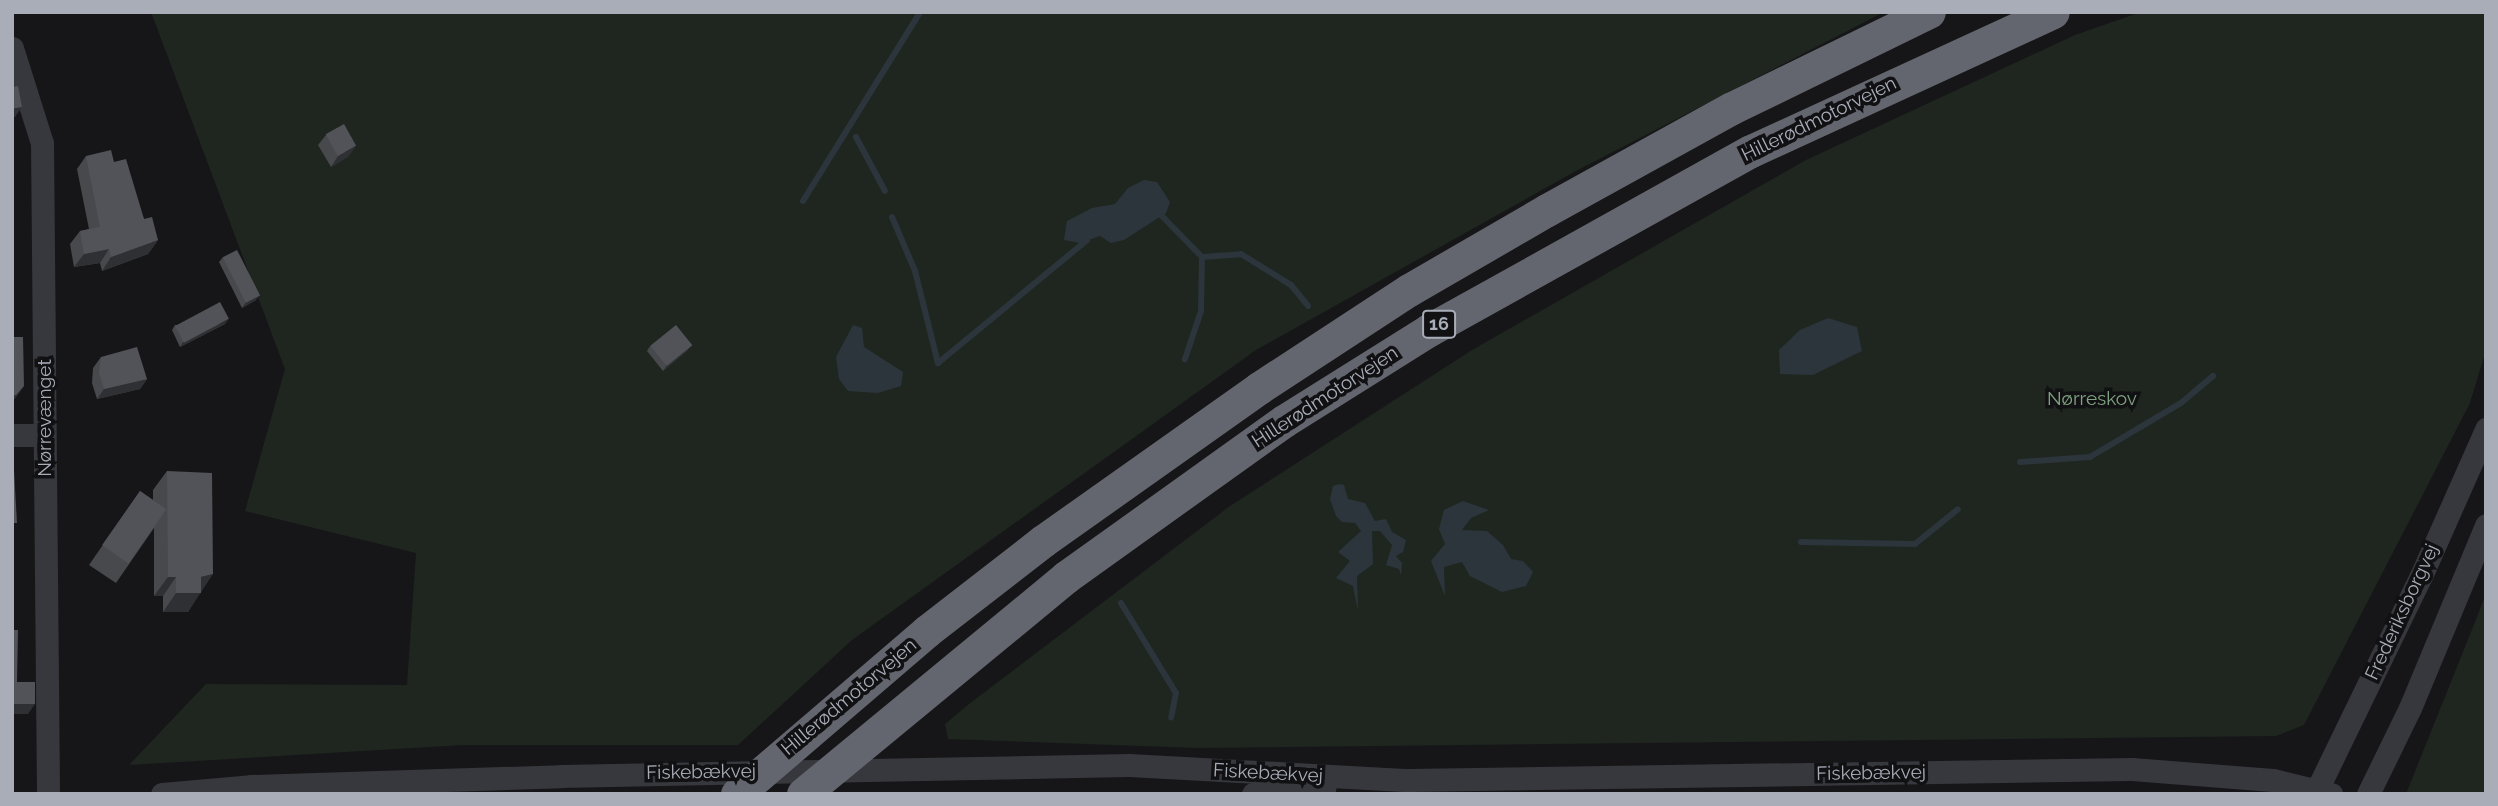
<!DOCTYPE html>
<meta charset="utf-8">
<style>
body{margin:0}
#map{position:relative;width:2498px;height:806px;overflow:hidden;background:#161618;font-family:Raleway,sans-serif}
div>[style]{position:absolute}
.green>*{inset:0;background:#1e261f}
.water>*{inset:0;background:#2c353c}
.stream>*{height:6px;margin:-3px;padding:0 3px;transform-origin:3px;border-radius:3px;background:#2c353c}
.minor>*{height:23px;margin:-11.5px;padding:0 11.5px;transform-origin:11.5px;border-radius:11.5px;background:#37383d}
.highway>*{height:33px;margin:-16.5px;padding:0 16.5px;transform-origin:16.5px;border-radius:16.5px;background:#63666e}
.wall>*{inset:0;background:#47494d}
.shaded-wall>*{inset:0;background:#2f3033}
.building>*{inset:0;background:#525359;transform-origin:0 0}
span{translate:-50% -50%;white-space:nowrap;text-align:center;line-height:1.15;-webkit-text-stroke:7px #111113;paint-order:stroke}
.shield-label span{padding:2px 5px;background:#111113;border:2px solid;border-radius:5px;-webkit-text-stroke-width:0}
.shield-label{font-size:18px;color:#a8adb8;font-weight:700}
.street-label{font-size:19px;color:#a8adb8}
.park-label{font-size:19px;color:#7fa381}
.frame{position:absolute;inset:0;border:14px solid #a8adb8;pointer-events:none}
</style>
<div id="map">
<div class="green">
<div style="clip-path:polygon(151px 12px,1884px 12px,1576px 171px,1256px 350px,852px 640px,738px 745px,463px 745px,129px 765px,206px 684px,407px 685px,416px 553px,245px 511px,285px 369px)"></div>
<div style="clip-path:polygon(2141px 12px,2486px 12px,2486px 350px,2470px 403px,2304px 725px,2276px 736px,1198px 748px,948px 739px,945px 724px,969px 704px,1230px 506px,1472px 350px,1806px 160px,2075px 35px)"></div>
<div style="clip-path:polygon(2486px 593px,2486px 794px,2406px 794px,2477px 617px)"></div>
</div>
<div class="water">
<div style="clip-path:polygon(1144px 180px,1157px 182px,1170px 202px,1166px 213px,1124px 240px,1111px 243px,1100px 236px,1080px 243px,1064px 240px,1067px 221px,1092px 208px,1115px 204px,1128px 188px)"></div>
<div style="clip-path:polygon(1828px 318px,1857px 327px,1862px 351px,1813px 375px,1780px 374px,1779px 350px,1800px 330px)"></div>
<div style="clip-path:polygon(853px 325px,862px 328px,864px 347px,903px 372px,901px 386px,878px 393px,848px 391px,839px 379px,836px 357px)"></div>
<div style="clip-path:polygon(1339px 484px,1344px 485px,1348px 499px,1365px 503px,1375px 521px,1386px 519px,1392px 532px,1406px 540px,1403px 552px,1396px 556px,1402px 563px,1401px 576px,1399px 569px,1386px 565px,1392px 545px,1380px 531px,1372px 531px,1373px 564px,1357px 576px,1358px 611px,1353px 586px,1336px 578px,1350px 561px,1338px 552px,1361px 531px,1355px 523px,1342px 522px,1336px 516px,1330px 499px,1333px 486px)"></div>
<div style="clip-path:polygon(1463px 501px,1489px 510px,1471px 518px,1462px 530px,1487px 531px,1503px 545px,1511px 559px,1523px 561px,1533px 572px,1526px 586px,1502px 592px,1470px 576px,1462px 562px,1444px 567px,1445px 596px,1431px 561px,1445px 544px,1439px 529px,1444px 510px)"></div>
</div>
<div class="stream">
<div style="left:856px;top:137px;width:61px;rotate:61.8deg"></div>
<div style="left:803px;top:201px;width:222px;rotate:-58.2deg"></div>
<div style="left:1161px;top:215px;width:59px;rotate:45.7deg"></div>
<div style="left:1202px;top:257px;width:54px;rotate:91.1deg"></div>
<div style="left:1201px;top:311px;width:51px;rotate:108.4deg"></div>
<div style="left:892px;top:217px;width:59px;rotate:66.9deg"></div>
<div style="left:915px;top:271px;width:95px;rotate:76deg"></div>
<div style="left:938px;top:363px;width:193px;rotate:-39.5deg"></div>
<div style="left:1202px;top:257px;width:39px;rotate:-4deg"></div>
<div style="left:1241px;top:254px;width:59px;rotate:31.8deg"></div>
<div style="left:1291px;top:285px;width:27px;rotate:51deg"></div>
<div style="left:2020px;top:462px;width:70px;rotate:-4.1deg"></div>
<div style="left:2090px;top:457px;width:106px;rotate:-30.7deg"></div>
<div style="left:2181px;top:403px;width:42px;rotate:-40.2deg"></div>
<div style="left:1801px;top:542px;width:114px;rotate:1deg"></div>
<div style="left:1915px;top:544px;width:55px;rotate:-39.1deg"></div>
<div style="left:1121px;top:603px;width:105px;rotate:58.6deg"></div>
<div style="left:1176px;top:693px;width:25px;rotate:101deg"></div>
</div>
<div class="minor">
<div style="left:12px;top:48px;width:100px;rotate:72.5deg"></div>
<div style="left:42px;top:143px;width:651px;rotate:89.47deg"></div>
<div style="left:12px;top:435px;width:32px"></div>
<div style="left:162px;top:794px;width:89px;rotate:-5.1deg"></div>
<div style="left:251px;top:786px;width:310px;rotate:-1.8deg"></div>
<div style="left:561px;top:776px;width:568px;rotate:-1.11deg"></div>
<div style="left:1129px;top:765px;width:280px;rotate:3.1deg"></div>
<div style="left:1409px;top:780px;width:723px;rotate:-0.87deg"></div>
<div style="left:2132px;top:769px;width:141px;rotate:4.5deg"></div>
<div style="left:2273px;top:780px;width:60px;rotate:13.6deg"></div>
<div style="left:1253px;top:794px;width:72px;rotate:-5.6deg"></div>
<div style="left:2315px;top:794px;width:242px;rotate:-64.1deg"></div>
<div style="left:2421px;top:576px;width:161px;rotate:-66.1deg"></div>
<div style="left:2368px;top:794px;width:96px;rotate:-64deg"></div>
<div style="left:2410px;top:708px;width:198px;rotate:-67.4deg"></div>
</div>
<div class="highway">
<div style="left:737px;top:794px;width:250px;rotate:-40.6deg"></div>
<div style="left:927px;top:631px;width:147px;rotate:-37.8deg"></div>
<div style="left:1043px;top:541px;width:265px;rotate:-35.3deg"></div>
<div style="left:1259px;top:388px;width:179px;rotate:-33.2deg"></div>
<div style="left:1409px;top:290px;width:160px;rotate:-30.1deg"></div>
<div style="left:1547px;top:210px;width:211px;rotate:-28.9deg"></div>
<div style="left:1732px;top:108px;width:219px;rotate:-26deg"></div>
<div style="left:803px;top:794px;width:341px;rotate:-39.5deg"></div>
<div style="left:1066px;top:577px;width:268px;rotate:-35.6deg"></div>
<div style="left:1284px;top:421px;width:171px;rotate:-32.1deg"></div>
<div style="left:1429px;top:330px;width:368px;rotate:-29.1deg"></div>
<div style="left:1751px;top:151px;width:332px;rotate:-24.7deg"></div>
</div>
<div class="wall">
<div style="clip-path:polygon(326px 135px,349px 156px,331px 167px,318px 145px)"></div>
<div style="clip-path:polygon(86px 156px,114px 162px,144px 219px,158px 240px,148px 254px,102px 271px,100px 263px,74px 267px,70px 244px,80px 231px,89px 229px,77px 169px)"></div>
<div style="clip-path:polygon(223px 257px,256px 300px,242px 308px,219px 262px)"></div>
<div style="clip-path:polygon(225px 324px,180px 347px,172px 330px,175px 325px)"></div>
<div style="clip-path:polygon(650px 346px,688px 350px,663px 371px,647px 351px)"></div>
<div style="clip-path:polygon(101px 357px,147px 379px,140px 389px,97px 399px,92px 383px,93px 368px)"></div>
<div style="clip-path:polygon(167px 471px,201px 590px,188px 612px,163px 612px,163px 596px,154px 596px,154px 528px,116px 583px,89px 565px,140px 491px,153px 500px,153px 490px)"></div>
</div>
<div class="shaded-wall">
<div style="clip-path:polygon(22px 107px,15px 117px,12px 118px,12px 109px)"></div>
<div style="clip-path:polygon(356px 146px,349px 156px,331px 167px,338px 156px)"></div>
<div style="clip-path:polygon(158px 240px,148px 254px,102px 271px,111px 257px)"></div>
<div style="clip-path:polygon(109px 249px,100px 263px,74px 267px,84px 254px)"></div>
<div style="clip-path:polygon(260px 295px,256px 300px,242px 308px,246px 302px)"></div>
<div style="clip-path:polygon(229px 319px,225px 324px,180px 347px,183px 342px)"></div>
<div style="clip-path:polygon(692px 345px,688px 350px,663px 371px,667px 365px)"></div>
<div style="clip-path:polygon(147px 379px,140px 389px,97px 399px,104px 389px)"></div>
<div style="clip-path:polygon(24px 386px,17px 396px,12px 402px,12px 395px)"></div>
<div style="clip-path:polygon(213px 574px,188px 612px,163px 612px,176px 593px,201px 577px)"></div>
<div style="clip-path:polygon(168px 577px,176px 577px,163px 596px,154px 596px)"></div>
<div style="clip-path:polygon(14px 704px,35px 704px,28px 714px,12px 714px)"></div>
</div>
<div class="building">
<div style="clip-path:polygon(18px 86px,22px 107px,12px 109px,12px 87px)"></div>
<div style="clip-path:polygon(12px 120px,14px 172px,12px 172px)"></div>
<div style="left:344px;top:124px;width:25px;height:21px;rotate:61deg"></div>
<div style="clip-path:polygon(111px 150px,114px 162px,126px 159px,144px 219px,152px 217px,158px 240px,111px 257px,109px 249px,84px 254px,80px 231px,100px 227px,86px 156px)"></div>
<div style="left:237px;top:250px;width:51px;height:16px;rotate:63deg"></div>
<div style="left:220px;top:302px;width:19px;height:51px;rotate:62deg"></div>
<div style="left:676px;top:325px;width:26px;height:33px;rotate:51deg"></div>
<div style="clip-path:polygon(12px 337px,23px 337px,24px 386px,16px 395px,12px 395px)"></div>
<div style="clip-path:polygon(137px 347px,147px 379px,104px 389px,99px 373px,101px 357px)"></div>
<div style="clip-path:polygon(12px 470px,14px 470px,17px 523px,12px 523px)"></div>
<div style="clip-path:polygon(167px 471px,212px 473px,213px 574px,201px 577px,201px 593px,176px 593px,176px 577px,168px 577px)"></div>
<div style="left:140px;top:491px;width:32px;height:66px;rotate:35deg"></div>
<div style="clip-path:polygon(12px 630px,18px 630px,17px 682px,35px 682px,35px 704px,14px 704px,14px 738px,12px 738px)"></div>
</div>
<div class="shield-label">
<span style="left:1439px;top:324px">16</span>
</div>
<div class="street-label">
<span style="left:1819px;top:119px;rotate:-26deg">Hillerødmotorvejen</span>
<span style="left:1325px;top:397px;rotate:-33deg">Hillerødmotorvejen</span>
<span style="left:45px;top:418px;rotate:-90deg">Nørrevænget</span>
<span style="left:2402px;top:612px;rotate:-65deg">Frederiksborgvej</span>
<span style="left:849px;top:697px;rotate:-40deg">Hillerødmotorvejen</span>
<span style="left:701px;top:772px;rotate:-1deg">Fiskebækvej</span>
<span style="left:1268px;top:773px;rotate:3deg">Fiskebækvej</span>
<span style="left:1871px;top:773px;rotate:-1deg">Fiskebækvej</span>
</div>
<div class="park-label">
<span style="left:2092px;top:399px">Nørreskov</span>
</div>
<div class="frame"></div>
</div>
